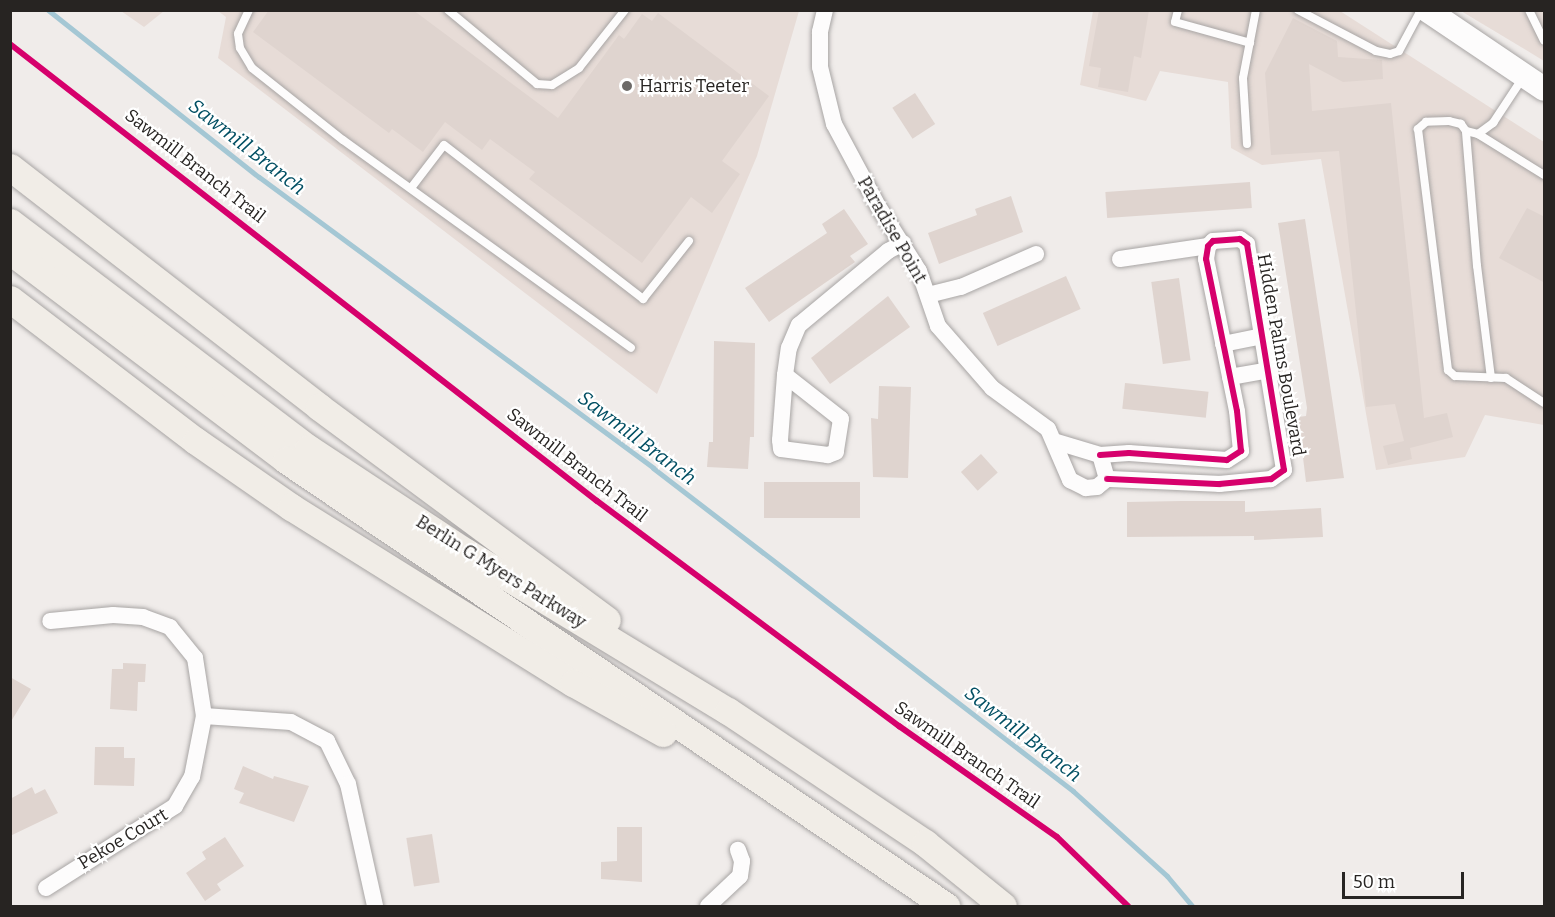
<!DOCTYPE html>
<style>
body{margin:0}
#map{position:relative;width:1555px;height:917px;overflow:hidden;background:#f0ecea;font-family:Bitter,serif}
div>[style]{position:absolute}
.built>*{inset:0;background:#e7dcd7}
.stream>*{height:5px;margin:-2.5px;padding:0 2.5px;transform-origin:2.5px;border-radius:2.5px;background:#a4c7d4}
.building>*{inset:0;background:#dfd4cf;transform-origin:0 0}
.roads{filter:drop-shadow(0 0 2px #a8a5a4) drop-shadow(0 0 2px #a8a5a4)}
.service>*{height:8px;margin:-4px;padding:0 4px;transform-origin:4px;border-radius:4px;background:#fdfcfc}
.minor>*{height:16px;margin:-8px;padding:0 8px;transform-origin:8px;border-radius:8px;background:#fdfcfc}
.secondary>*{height:24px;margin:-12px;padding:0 12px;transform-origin:12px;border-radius:12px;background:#fdfcfc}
.primary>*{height:27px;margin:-13.5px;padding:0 13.5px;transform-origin:13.5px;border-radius:13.5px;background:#f1ede7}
.cycleway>*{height:6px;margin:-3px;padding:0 3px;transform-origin:3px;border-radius:3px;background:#d6006c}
.dots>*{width:16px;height:16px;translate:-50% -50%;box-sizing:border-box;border:3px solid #fff;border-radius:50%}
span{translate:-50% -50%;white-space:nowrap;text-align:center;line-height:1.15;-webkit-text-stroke:4.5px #fff;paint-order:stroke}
.poi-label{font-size:18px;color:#272422}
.left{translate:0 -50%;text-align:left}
.street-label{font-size:18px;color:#272422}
.water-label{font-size:20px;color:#024f63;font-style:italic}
.frame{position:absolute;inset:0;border:12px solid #272422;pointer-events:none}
.scale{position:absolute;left:1342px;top:872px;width:122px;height:27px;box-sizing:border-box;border:3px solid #272422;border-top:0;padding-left:8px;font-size:18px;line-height:21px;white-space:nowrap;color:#272422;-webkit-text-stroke:4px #fff;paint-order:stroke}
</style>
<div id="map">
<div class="built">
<div style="clip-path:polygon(121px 11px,164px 11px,144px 27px)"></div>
<div style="clip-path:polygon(218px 11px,799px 11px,757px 156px,657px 394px,218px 58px,226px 17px)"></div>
<div style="clip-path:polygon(1093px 11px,1340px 11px,1544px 142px,1544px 425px,1485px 415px,1465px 457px,1376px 470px,1321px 159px,1262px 165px,1231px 148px,1228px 82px,1160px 71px,1146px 101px,1080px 85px)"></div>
<div style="clip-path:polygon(1461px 11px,1544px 11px,1544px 61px,1521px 47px)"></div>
</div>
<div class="stream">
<div style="left:48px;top:10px;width:269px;rotate:38.4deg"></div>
<div style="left:259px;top:177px;width:490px;rotate:36.4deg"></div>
<div style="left:653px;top:468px;width:530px;rotate:37.56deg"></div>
<div style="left:1073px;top:791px;width:127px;rotate:42.1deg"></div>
<div style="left:1167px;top:876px;width:39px;rotate:50deg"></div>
</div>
<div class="building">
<div style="clip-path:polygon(269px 10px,413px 10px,558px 118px,619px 35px,624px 39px,642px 14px,652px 21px,658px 13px,769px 96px,722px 161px,740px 174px,712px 213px,691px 197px,642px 263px,529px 179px,535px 172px,490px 139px,482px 150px,445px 122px,423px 152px,392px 129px,389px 133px,253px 32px)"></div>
<div style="clip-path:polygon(1099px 10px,1149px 10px,1141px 58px,1134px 56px,1128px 92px,1098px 87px,1101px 68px,1089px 66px)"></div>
<div style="clip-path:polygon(1293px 18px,1337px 41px,1338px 57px,1382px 60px,1383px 79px,1343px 82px,1309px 64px,1312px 111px,1391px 103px,1424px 418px,1447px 413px,1453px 437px,1410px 448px,1412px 459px,1388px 465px,1383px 446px,1404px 441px,1395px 404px,1366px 407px,1339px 151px,1271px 155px,1265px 73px)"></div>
<div style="left:915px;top:93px;width:37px;height:27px;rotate:57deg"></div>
<div style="left:1250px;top:182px;width:26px;height:145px;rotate:86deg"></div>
<div style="clip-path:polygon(1011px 196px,1023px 232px,939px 264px,928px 233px,977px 215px,975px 209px)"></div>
<div style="clip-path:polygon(1527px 208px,1545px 217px,1545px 283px,1499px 258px)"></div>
<div style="clip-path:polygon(844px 209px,868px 244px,850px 256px,855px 262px,769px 322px,745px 288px,827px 233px,822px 224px)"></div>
<div style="clip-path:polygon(1305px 219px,1344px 478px,1306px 482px,1298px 417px,1306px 416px,1307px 408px,1278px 223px)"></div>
<div style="left:1066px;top:276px;width:36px;height:91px;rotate:66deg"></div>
<div style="left:1179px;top:278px;width:83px;height:28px;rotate:82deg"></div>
<div style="clip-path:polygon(888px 296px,910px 327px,830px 384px,811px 358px)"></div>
<div style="clip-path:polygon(714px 341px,755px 343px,754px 437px,750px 437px,748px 469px,707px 467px,709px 442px,713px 442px)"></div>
<div style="left:1125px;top:383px;width:84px;height:26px;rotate:6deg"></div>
<div style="clip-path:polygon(879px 386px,911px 387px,908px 478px,873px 477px,871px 418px,878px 419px)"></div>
<div style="left:981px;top:454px;width:25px;height:27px;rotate:48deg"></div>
<div style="left:860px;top:482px;width:36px;height:96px;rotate:90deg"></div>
<div style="clip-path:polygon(1182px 501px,1245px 501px,1245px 512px,1321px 508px,1323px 537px,1254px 540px,1254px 536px,1127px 537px,1127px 502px)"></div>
<div style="clip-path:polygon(123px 663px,146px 664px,145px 682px,138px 682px,137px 711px,110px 709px,112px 669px,123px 669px)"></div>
<div style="clip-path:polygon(10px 677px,31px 689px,10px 723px)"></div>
<div style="clip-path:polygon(95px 747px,124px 747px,124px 758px,135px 758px,134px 786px,94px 785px)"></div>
<div style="clip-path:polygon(243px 766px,273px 779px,274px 776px,309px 786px,294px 822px,239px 803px,244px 793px,234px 789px)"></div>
<div style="clip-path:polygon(32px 787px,35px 794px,45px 789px,58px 813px,10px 836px,10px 799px)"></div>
<div style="clip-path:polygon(617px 827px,642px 827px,642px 882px,601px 879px,601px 862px,617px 861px)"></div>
<div style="left:432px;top:834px;width:49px;height:26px;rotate:81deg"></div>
<div style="clip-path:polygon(225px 837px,244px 866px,217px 884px,221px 890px,205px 901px,186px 873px,206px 859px,202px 852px)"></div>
</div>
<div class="roads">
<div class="service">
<div style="left:249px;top:10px;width:26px;rotate:115deg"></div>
<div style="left:238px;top:34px;width:14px;rotate:82deg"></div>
<div style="left:240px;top:48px;width:23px;rotate:59deg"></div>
<div style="left:252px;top:68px;width:116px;rotate:38.4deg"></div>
<div style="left:343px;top:140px;width:355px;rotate:35.8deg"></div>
<div style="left:448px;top:10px;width:116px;rotate:39.7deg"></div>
<div style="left:537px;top:84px;width:15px;rotate:4deg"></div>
<div style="left:552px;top:85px;width:32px;rotate:-32deg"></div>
<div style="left:579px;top:68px;width:74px;rotate:-51.6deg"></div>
<div style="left:1178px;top:10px;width:12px;rotate:104deg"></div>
<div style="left:1175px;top:22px;width:78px;rotate:15.6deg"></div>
<div style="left:1298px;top:10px;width:88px;rotate:27.7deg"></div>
<div style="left:1376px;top:51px;width:14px;rotate:12deg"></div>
<div style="left:1390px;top:54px;width:9px;rotate:-18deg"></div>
<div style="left:1399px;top:51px;width:47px;rotate:-61.8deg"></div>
<div style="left:1529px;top:10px;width:34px;rotate:64deg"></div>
<div style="left:1466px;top:131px;width:12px;rotate:14deg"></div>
<div style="left:1478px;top:134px;width:19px;rotate:-36deg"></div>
<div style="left:1493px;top:123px;width:56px;rotate:-56.6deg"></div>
<div style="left:1478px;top:134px;width:78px;rotate:31.8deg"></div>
<div style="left:1247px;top:144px;width:66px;rotate:-93.5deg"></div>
<div style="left:1243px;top:78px;width:69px;rotate:-79.2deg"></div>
<div style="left:411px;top:188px;width:54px;rotate:-52.5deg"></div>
<div style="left:444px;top:145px;width:252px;rotate:37.7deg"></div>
<div style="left:643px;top:299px;width:74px;rotate:-51.6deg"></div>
<div style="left:1491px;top:378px;width:113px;rotate:-97.1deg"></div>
<div style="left:1477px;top:266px;width:135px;rotate:-94.7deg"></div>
<div style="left:1466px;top:131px;width:9px;rotate:-126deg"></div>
<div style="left:1461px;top:124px;width:12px;rotate:-166deg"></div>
<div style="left:1449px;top:121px;width:23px;rotate:178deg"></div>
<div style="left:1426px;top:122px;width:11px;rotate:139deg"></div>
<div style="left:1418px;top:129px;width:243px;rotate:82.9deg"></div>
<div style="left:1448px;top:370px;width:9px;rotate:41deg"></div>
<div style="left:1455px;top:376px;width:51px;rotate:2.2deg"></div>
<div style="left:1506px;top:378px;width:45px;rotate:33.3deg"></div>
</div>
<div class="minor">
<div style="left:825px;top:10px;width:23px;rotate:103deg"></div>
<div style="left:820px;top:32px;width:35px;rotate:90deg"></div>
<div style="left:820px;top:67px;width:59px;rotate:76.2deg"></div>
<div style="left:834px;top:124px;width:93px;rotate:61.8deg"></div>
<div style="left:878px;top:206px;width:77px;rotate:57.8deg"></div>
<div style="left:919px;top:271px;width:58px;rotate:70.9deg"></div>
<div style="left:938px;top:326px;width:82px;rotate:48.9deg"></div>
<div style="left:992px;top:388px;width:69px;rotate:36.2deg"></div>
<div style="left:1048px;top:429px;width:56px;rotate:66.7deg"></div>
<div style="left:1070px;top:480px;width:18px;rotate:27deg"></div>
<div style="left:1086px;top:488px;width:11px;rotate:-5deg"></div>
<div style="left:1097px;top:487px;width:13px;rotate:-39deg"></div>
<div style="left:1107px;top:479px;width:25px;rotate:-106deg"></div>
<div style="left:1100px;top:455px;width:48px;rotate:-163.1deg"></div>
<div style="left:1120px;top:259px;width:89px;rotate:-8.4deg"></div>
<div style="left:928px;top:295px;width:34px;rotate:-14deg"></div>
<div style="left:961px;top:287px;width:82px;rotate:-23.7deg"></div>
<div style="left:1223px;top:344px;width:41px;rotate:-11.3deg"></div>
<div style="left:785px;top:375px;width:71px;rotate:38.2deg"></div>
<div style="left:841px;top:419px;width:33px;rotate:99deg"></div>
<div style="left:836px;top:452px;width:9px;rotate:159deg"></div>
<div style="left:828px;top:455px;width:47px;rotate:-172.7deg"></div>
<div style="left:781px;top:449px;width:9px;rotate:-96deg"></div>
<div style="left:780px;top:440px;width:65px;rotate:-85.6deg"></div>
<div style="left:785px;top:375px;width:27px;rotate:-82deg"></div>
<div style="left:789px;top:348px;width:25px;rotate:-67deg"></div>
<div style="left:799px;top:325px;width:116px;rotate:-39.7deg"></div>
<div style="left:888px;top:251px;width:17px;rotate:-28deg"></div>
<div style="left:1230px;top:377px;width:41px;rotate:-9.9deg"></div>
<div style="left:1100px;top:455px;width:29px;rotate:-4deg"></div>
<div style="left:1129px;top:453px;width:98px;rotate:4.1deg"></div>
<div style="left:1227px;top:460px;width:17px;rotate:-33deg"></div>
<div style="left:1241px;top:451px;width:40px;rotate:-95.7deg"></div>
<div style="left:1237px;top:411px;width:155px;rotate:-101.5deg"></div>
<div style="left:1206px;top:259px;width:13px;rotate:-81deg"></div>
<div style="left:1208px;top:246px;width:7px;rotate:-45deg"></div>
<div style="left:1213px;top:241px;width:27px;rotate:-4deg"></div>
<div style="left:1240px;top:239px;width:9px;rotate:36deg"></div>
<div style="left:1247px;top:244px;width:229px;rotate:80.7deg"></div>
<div style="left:1284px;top:470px;width:16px;rotate:145deg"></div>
<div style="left:1271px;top:479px;width:52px;rotate:174.5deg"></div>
<div style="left:1219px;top:484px;width:112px;rotate:-177.4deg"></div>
<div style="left:204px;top:716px;width:87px;rotate:3.9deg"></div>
<div style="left:291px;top:722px;width:41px;rotate:27.8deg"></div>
<div style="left:327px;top:741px;width:48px;rotate:64deg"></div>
<div style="left:348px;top:784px;width:125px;rotate:77.5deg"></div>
<div style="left:46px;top:888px;width:153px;rotate:-32.4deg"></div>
<div style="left:175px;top:806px;width:34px;rotate:-60deg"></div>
<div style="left:192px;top:777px;width:62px;rotate:-78.9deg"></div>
<div style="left:204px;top:716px;width:59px;rotate:-98.8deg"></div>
<div style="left:195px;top:658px;width:40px;rotate:-129deg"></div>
<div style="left:170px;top:627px;width:29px;rotate:-160deg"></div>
<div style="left:143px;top:617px;width:30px;rotate:-176deg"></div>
<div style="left:113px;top:615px;width:63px;rotate:174.6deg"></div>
<div style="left:708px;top:906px;width:44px;rotate:-43.2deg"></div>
<div style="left:740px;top:876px;width:15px;rotate:-82deg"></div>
<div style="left:742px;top:861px;width:12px;rotate:-110deg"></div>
</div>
<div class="secondary">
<div style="left:1427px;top:10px;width:141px;rotate:34deg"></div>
</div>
<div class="primary">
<div style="left:10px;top:167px;width:391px;rotate:37.8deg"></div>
<div style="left:319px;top:407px;width:358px;rotate:36.5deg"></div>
<div style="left:10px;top:222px;width:374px;rotate:37.2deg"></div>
<div style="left:308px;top:448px;width:189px;rotate:33.4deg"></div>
<div style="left:466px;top:552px;width:306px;rotate:31.3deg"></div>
<div style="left:728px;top:711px;width:237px;rotate:33.8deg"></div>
<div style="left:925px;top:843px;width:100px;rotate:38.9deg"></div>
<div style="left:10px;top:251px;width:346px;rotate:37.1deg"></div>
<div style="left:286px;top:460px;width:797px;rotate:34.05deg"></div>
<div style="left:10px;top:299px;width:234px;rotate:37.4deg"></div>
<div style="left:196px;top:441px;width:116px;rotate:34.8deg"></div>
<div style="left:291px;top:507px;width:332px;rotate:32deg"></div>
<div style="left:573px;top:683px;width:103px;rotate:29.1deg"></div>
</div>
</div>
<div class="cycleway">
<div style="left:10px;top:44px;width:744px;rotate:37.9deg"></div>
<div style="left:597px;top:501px;width:377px;rotate:36.7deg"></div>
<div style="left:899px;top:726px;width:193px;rotate:35.1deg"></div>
<div style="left:1057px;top:837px;width:99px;rotate:44.2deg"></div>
<div style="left:1100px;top:455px;width:29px;rotate:-4deg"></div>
<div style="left:1129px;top:453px;width:98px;rotate:4.1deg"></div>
<div style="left:1227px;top:460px;width:17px;rotate:-33deg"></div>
<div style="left:1241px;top:451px;width:40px;rotate:-95.7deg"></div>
<div style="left:1237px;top:411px;width:155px;rotate:-101.5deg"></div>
<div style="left:1206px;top:259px;width:13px;rotate:-81deg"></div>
<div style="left:1208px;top:246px;width:7px;rotate:-45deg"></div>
<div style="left:1213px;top:241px;width:27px;rotate:-4deg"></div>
<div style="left:1240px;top:239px;width:9px;rotate:36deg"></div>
<div style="left:1247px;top:244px;width:229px;rotate:80.7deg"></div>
<div style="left:1284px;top:470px;width:16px;rotate:145deg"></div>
<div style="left:1271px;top:479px;width:52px;rotate:174.5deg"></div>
<div style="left:1219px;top:484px;width:112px;rotate:-177.4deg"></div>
</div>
<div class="dots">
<div style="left:627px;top:86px;background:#6d6a68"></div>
</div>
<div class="poi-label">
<span class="left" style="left:639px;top:86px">Harris Teeter</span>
</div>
<div class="street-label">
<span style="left:195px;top:166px;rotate:38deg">Sawmill Branch Trail</span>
<span style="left:892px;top:230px;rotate:60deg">Paradise Point</span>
<span style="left:1281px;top:355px;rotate:80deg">Hidden Palms Boulevard</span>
<span style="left:577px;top:465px;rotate:38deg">Sawmill Branch Trail</span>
<span style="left:501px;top:572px;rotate:32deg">Berlin G Myers Parkway</span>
<span style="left:967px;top:755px;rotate:35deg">Sawmill Branch Trail</span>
<span style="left:123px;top:839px;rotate:-31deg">Pekoe Court</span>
</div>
<div class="water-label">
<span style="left:247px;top:147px;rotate:38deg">Sawmill Branch</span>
<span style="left:637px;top:438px;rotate:37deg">Sawmill Branch</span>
<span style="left:1023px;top:734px;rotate:38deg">Sawmill Branch</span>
</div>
<div class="frame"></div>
<div class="scale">50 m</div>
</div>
